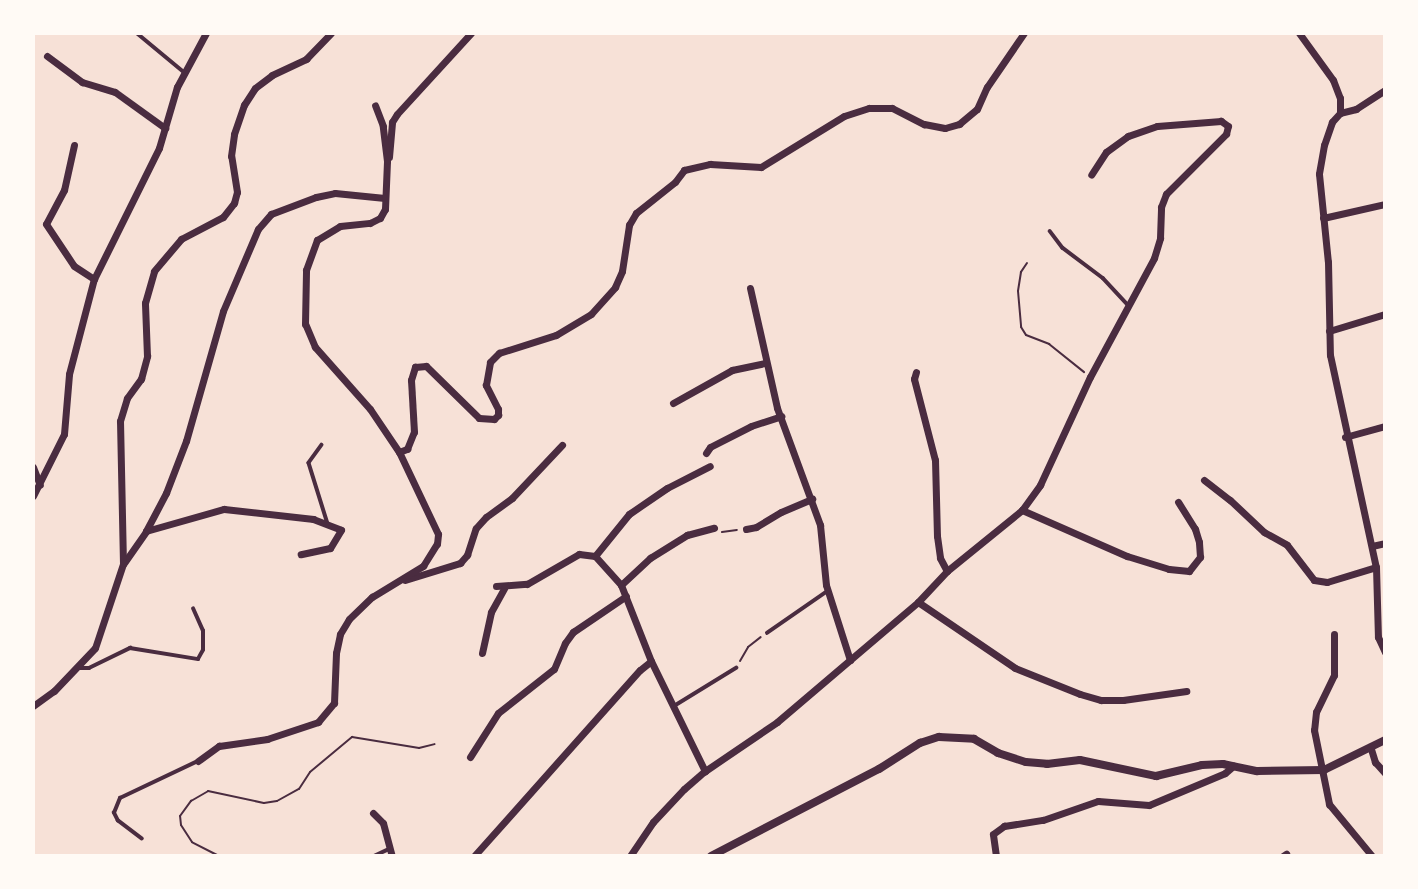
<!DOCTYPE html>
<style>
body{margin:0}
#map{position:relative;width:1418px;height:889px;overflow:hidden;background:#f7e1d7;font-family:Overpass,sans-serif}
div>[style]{position:absolute}
.path>*{height:2px;margin:-1px;padding:0 1px;transform-origin:1px;border-radius:1px;background:#4a2c40}
.service>*{height:3.5px;margin:-1.75px;padding:0 1.75px;transform-origin:1.75px;border-radius:1.75px;background:#4a2c40}
.minor>*{height:7px;margin:-3.5px;padding:0 3.5px;transform-origin:3.5px;border-radius:3.5px;background:#4a2c40}
.tertiary>*{height:8px;margin:-4px;padding:0 4px;transform-origin:4px;border-radius:4px;background:#4a2c40}
span{translate:-50% -50%;white-space:nowrap;text-align:center;line-height:1.15;-webkit-text-stroke:5px #fffaf5;paint-order:stroke}
.frame{position:absolute;inset:0;border:35px solid #fffaf5;pointer-events:none}
</style>
<div id="map">
<div class="path">
<div style="left:1027px;top:263px;width:11px;rotate:124deg"></div>
<div style="left:1021px;top:272px;width:19px;rotate:99deg"></div>
<div style="left:1018px;top:291px;width:36px;rotate:85deg"></div>
<div style="left:1021px;top:327px;width:9px;rotate:58deg"></div>
<div style="left:1026px;top:335px;width:25px;rotate:21deg"></div>
<div style="left:1049px;top:344px;width:45px;rotate:38.7deg"></div>
<div style="left:722px;top:532px;width:15px;rotate:-8deg"></div>
<div style="left:740px;top:661px;width:16px;rotate:-60deg"></div>
<div style="left:748px;top:647px;width:16px;rotate:-38deg"></div>
<div style="left:219px;top:856px;width:30px;rotate:-153deg"></div>
<div style="left:192px;top:842px;width:20px;rotate:-123deg"></div>
<div style="left:181px;top:825px;width:9px;rotate:-96deg"></div>
<div style="left:180px;top:816px;width:19px;rotate:-54deg"></div>
<div style="left:191px;top:801px;width:20px;rotate:-30deg"></div>
<div style="left:208px;top:791px;width:57px;rotate:12.1deg"></div>
<div style="left:264px;top:803px;width:13px;rotate:-9deg"></div>
<div style="left:277px;top:801px;width:25px;rotate:-29deg"></div>
<div style="left:299px;top:789px;width:20px;rotate:-57deg"></div>
<div style="left:310px;top:772px;width:55px;rotate:-39.8deg"></div>
<div style="left:352px;top:737px;width:68px;rotate:9.3deg"></div>
<div style="left:419px;top:748px;width:16px;rotate:-14deg"></div>
</div>
<div class="service">
<div style="left:137px;top:33px;width:61px;rotate:39.7deg"></div>
<div style="left:1050px;top:231px;width:21px;rotate:53deg"></div>
<div style="left:1063px;top:248px;width:50px;rotate:36.9deg"></div>
<div style="left:1103px;top:278px;width:37px;rotate:47deg"></div>
<div style="left:322px;top:445px;width:22px;rotate:126deg"></div>
<div style="left:309px;top:463px;width:64px;rotate:72.7deg"></div>
<div style="left:767px;top:633px;width:72px;rotate:-34.8deg"></div>
<div style="left:78px;top:668px;width:11px"></div>
<div style="left:89px;top:668px;width:46px;rotate:-26deg"></div>
<div style="left:130px;top:648px;width:69px;rotate:9.2deg"></div>
<div style="left:198px;top:659px;width:10px;rotate:-61deg"></div>
<div style="left:203px;top:650px;width:19px;rotate:-90deg"></div>
<div style="left:203px;top:631px;width:24px;rotate:-114deg"></div>
<div style="left:674px;top:706px;width:73px;rotate:-31.5deg"></div>
<div style="left:142px;top:839px;width:30px;rotate:-143deg"></div>
<div style="left:118px;top:821px;width:9px;rotate:-117deg"></div>
<div style="left:114px;top:813px;width:16px;rotate:-68deg"></div>
<div style="left:120px;top:798px;width:86px;rotate:-25.4deg"></div>
<div style="left:374px;top:856px;width:17px;rotate:-25deg"></div>
</div>
<div class="minor">
<div style="left:1299px;top:33px;width:58px;rotate:54.1deg"></div>
<div style="left:1333px;top:80px;width:19px;rotate:69deg"></div>
<div style="left:1340px;top:98px;width:15px;rotate:90deg"></div>
<div style="left:47px;top:56px;width:44px;rotate:36.6deg"></div>
<div style="left:82px;top:82px;width:34px;rotate:17deg"></div>
<div style="left:115px;top:92px;width:62px;rotate:35.8deg"></div>
<div style="left:1385px;top:90px;width:35px;rotate:147deg"></div>
<div style="left:1356px;top:109px;width:16px;rotate:166deg"></div>
<div style="left:1340px;top:113px;width:12px;rotate:132deg"></div>
<div style="left:1332px;top:122px;width:24px;rotate:109deg"></div>
<div style="left:1324px;top:145px;width:29px;rotate:100deg"></div>
<div style="left:1319px;top:174px;width:88px;rotate:84.2deg"></div>
<div style="left:1328px;top:262px;width:93px;rotate:88.8deg"></div>
<div style="left:1330px;top:355px;width:217px;rotate:77.8deg"></div>
<div style="left:1376px;top:567px;width:70px;rotate:88.4deg"></div>
<div style="left:1378px;top:637px;width:17px;rotate:65deg"></div>
<div style="left:74px;top:145px;width:46px;rotate:102.5deg"></div>
<div style="left:64px;top:190px;width:38px;rotate:118deg"></div>
<div style="left:46px;top:224px;width:50px;rotate:56.3deg"></div>
<div style="left:74px;top:266px;width:24px;rotate:33deg"></div>
<div style="left:389px;top:157px;width:35px;rotate:-85deg"></div>
<div style="left:392px;top:122px;width:9px;rotate:-58deg"></div>
<div style="left:397px;top:114px;width:110px;rotate:-47.6deg"></div>
<div style="left:1323px;top:218px;width:64px;rotate:-12.7deg"></div>
<div style="left:750px;top:288px;width:123px;rotate:77.3deg"></div>
<div style="left:777px;top:408px;width:125px;rotate:69.8deg"></div>
<div style="left:820px;top:525px;width:60px;rotate:84.3deg"></div>
<div style="left:826px;top:585px;width:79px;rotate:72.3deg"></div>
<div style="left:1329px;top:331px;width:59px;rotate:-16.9deg"></div>
<div style="left:916px;top:372px;width:7px;rotate:106deg"></div>
<div style="left:914px;top:379px;width:84px;rotate:75.5deg"></div>
<div style="left:935px;top:460px;width:76px;rotate:88.5deg"></div>
<div style="left:937px;top:536px;width:22px;rotate:82deg"></div>
<div style="left:940px;top:558px;width:15px;rotate:62deg"></div>
<div style="left:673px;top:403px;width:68px;rotate:-29.2deg"></div>
<div style="left:732px;top:370px;width:34px;rotate:-12deg"></div>
<div style="left:1345px;top:437px;width:41px;rotate:-15.4deg"></div>
<div style="left:399px;top:452px;width:9px;rotate:-21deg"></div>
<div style="left:407px;top:449px;width:18px;rotate:-68deg"></div>
<div style="left:414px;top:432px;width:52px;rotate:-93.3deg"></div>
<div style="left:411px;top:380px;width:14px;rotate:-73deg"></div>
<div style="left:415px;top:367px;width:11px;rotate:-5deg"></div>
<div style="left:426px;top:366px;width:74px;rotate:44.5deg"></div>
<div style="left:479px;top:418px;width:15px;rotate:4deg"></div>
<div style="left:494px;top:419px;width:6px;rotate:-45deg"></div>
<div style="left:498px;top:415px;width:6px;rotate:-90deg"></div>
<div style="left:498px;top:409px;width:27px;rotate:-117deg"></div>
<div style="left:486px;top:385px;width:23px;rotate:-80deg"></div>
<div style="left:490px;top:362px;width:13px;rotate:-45deg"></div>
<div style="left:499px;top:353px;width:60px;rotate:-17.5deg"></div>
<div style="left:556px;top:335px;width:41px;rotate:-31deg"></div>
<div style="left:591px;top:314px;width:36px;rotate:-48deg"></div>
<div style="left:615px;top:287px;width:17px;rotate:-66deg"></div>
<div style="left:622px;top:271px;width:47px;rotate:-81.3deg"></div>
<div style="left:629px;top:225px;width:14px;rotate:-60deg"></div>
<div style="left:636px;top:213px;width:50px;rotate:-38.5deg"></div>
<div style="left:675px;top:182px;width:15px;rotate:-53deg"></div>
<div style="left:684px;top:170px;width:27px;rotate:-13deg"></div>
<div style="left:710px;top:164px;width:51px;rotate:3.4deg"></div>
<div style="left:761px;top:167px;width:97px;rotate:-31.6deg"></div>
<div style="left:844px;top:116px;width:26px;rotate:-18deg"></div>
<div style="left:869px;top:108px;width:23px"></div>
<div style="left:892px;top:108px;width:36px;rotate:27deg"></div>
<div style="left:924px;top:124px;width:21px;rotate:11deg"></div>
<div style="left:945px;top:128px;width:15px;rotate:-16deg"></div>
<div style="left:959px;top:124px;width:23px;rotate:-40deg"></div>
<div style="left:977px;top:109px;width:24px;rotate:-66deg"></div>
<div style="left:987px;top:87px;width:65px;rotate:-55.6deg"></div>
<div style="left:706px;top:453px;width:7px;rotate:-56deg"></div>
<div style="left:710px;top:447px;width:46px;rotate:-27.1deg"></div>
<div style="left:751px;top:426px;width:32px;rotate:-18deg"></div>
<div style="left:33px;top:467px;width:19px;rotate:69deg"></div>
<div style="left:1204px;top:480px;width:33px;rotate:38deg"></div>
<div style="left:1230px;top:500px;width:47px;rotate:43.3deg"></div>
<div style="left:1264px;top:532px;width:26px;rotate:29deg"></div>
<div style="left:1287px;top:545px;width:44px;rotate:52.4deg"></div>
<div style="left:1314px;top:580px;width:13px;rotate:9deg"></div>
<div style="left:1327px;top:582px;width:51px;rotate:-17deg"></div>
<div style="left:33px;top:496px;width:69px;rotate:-63.4deg"></div>
<div style="left:64px;top:434px;width:60px;rotate:-85.2deg"></div>
<div style="left:69px;top:374px;width:98px;rotate:-75.3deg"></div>
<div style="left:94px;top:279px;width:146px;rotate:-63.6deg"></div>
<div style="left:159px;top:148px;width:64px;rotate:-73.6deg"></div>
<div style="left:177px;top:87px;width:61px;rotate:-61.8deg"></div>
<div style="left:1022px;top:510px;width:115px;rotate:23.7deg"></div>
<div style="left:1127px;top:556px;width:44px;rotate:17.2deg"></div>
<div style="left:1169px;top:569px;width:20px;rotate:6deg"></div>
<div style="left:1189px;top:571px;width:18px;rotate:-52deg"></div>
<div style="left:1200px;top:557px;width:15px;rotate:-94deg"></div>
<div style="left:1199px;top:542px;width:14px;rotate:-107deg"></div>
<div style="left:1195px;top:529px;width:32px;rotate:-122deg"></div>
<div style="left:746px;top:529px;width:10px;rotate:-11deg"></div>
<div style="left:756px;top:527px;width:29px;rotate:-31deg"></div>
<div style="left:781px;top:512px;width:34px;rotate:-23deg"></div>
<div style="left:146px;top:531px;width:81px;rotate:-15.8deg"></div>
<div style="left:224px;top:509px;width:90px;rotate:6.4deg"></div>
<div style="left:313px;top:519px;width:30px;rotate:21deg"></div>
<div style="left:341px;top:530px;width:21px;rotate:121deg"></div>
<div style="left:330px;top:548px;width:30px;rotate:168deg"></div>
<div style="left:1372px;top:546px;width:13px;rotate:-13deg"></div>
<div style="left:595px;top:556px;width:54px;rotate:-51deg"></div>
<div style="left:629px;top:514px;width:46px;rotate:-34.4deg"></div>
<div style="left:667px;top:488px;width:48px;rotate:-27.1deg"></div>
<div style="left:124px;top:563px;width:39px;rotate:-55deg"></div>
<div style="left:146px;top:531px;width:43px;rotate:-62.2deg"></div>
<div style="left:166px;top:493px;width:56px;rotate:-69deg"></div>
<div style="left:186px;top:441px;width:135px;rotate:-74.1deg"></div>
<div style="left:223px;top:311px;width:89px;rotate:-66.9deg"></div>
<div style="left:258px;top:229px;width:20px;rotate:-49deg"></div>
<div style="left:271px;top:214px;width:48px;rotate:-20.7deg"></div>
<div style="left:316px;top:197px;width:19px;rotate:-12deg"></div>
<div style="left:335px;top:193px;width:50px;rotate:5.7deg"></div>
<div style="left:405px;top:580px;width:58px;rotate:-17.2deg"></div>
<div style="left:460px;top:563px;width:11px;rotate:-49deg"></div>
<div style="left:467px;top:555px;width:28px;rotate:-72deg"></div>
<div style="left:476px;top:528px;width:15px;rotate:-48deg"></div>
<div style="left:486px;top:517px;width:32px;rotate:-36deg"></div>
<div style="left:512px;top:498px;width:73px;rotate:-46.7deg"></div>
<div style="left:621px;top:585px;width:40px;rotate:-43deg"></div>
<div style="left:650px;top:558px;width:44px;rotate:-31.9deg"></div>
<div style="left:687px;top:535px;width:28px;rotate:-15deg"></div>
<div style="left:496px;top:586px;width:31px;rotate:-4deg"></div>
<div style="left:527px;top:584px;width:60px;rotate:-30deg"></div>
<div style="left:579px;top:554px;width:16px;rotate:7deg"></div>
<div style="left:595px;top:556px;width:39px;rotate:48deg"></div>
<div style="left:621px;top:585px;width:82px;rotate:68.5deg"></div>
<div style="left:651px;top:661px;width:123px;rotate:63.9deg"></div>
<div style="left:918px;top:602px;width:117px;rotate:34.2deg"></div>
<div style="left:1015px;top:668px;width:70px;rotate:21.8deg"></div>
<div style="left:1080px;top:694px;width:22px;rotate:16deg"></div>
<div style="left:1101px;top:700px;width:22px"></div>
<div style="left:1123px;top:700px;width:64px;rotate:-8.1deg"></div>
<div style="left:1334px;top:634px;width:41px;rotate:90deg"></div>
<div style="left:1334px;top:675px;width:41px;rotate:115.9deg"></div>
<div style="left:1316px;top:712px;width:18px;rotate:96deg"></div>
<div style="left:1314px;top:730px;width:76px;rotate:78.5deg"></div>
<div style="left:1329px;top:804px;width:67px;rotate:50.4deg"></div>
<div style="left:482px;top:653px;width:42px;rotate:-77.6deg"></div>
<div style="left:491px;top:612px;width:29px;rotate:-61deg"></div>
<div style="left:33px;top:706px;width:26px;rotate:-36deg"></div>
<div style="left:54px;top:691px;width:59px;rotate:-46.4deg"></div>
<div style="left:95px;top:648px;width:89px;rotate:-71.6deg"></div>
<div style="left:123px;top:564px;width:143px;rotate:-91.2deg"></div>
<div style="left:120px;top:421px;width:24px;rotate:-73deg"></div>
<div style="left:127px;top:398px;width:24px;rotate:-54deg"></div>
<div style="left:141px;top:379px;width:24px;rotate:-75deg"></div>
<div style="left:147px;top:356px;width:53px;rotate:-92.2deg"></div>
<div style="left:145px;top:303px;width:33px;rotate:-74deg"></div>
<div style="left:154px;top:271px;width:42px;rotate:-49.8deg"></div>
<div style="left:181px;top:239px;width:47px;rotate:-27.6deg"></div>
<div style="left:223px;top:217px;width:18px;rotate:-52deg"></div>
<div style="left:234px;top:203px;width:11px;rotate:-75deg"></div>
<div style="left:237px;top:192px;width:36px;rotate:-99deg"></div>
<div style="left:231px;top:156px;width:22px;rotate:-82deg"></div>
<div style="left:234px;top:134px;width:31px;rotate:-71deg"></div>
<div style="left:244px;top:105px;width:20px;rotate:-57deg"></div>
<div style="left:255px;top:88px;width:21px;rotate:-37deg"></div>
<div style="left:272px;top:75px;width:38px;rotate:-25deg"></div>
<div style="left:306px;top:59px;width:36px;rotate:-46deg"></div>
<div style="left:1371px;top:749px;width:14px;rotate:73deg"></div>
<div style="left:1375px;top:762px;width:15px;rotate:48deg"></div>
<div style="left:470px;top:757px;width:52px;rotate:-57.5deg"></div>
<div style="left:498px;top:713px;width:71px;rotate:-38.2deg"></div>
<div style="left:554px;top:669px;width:28px;rotate:-67deg"></div>
<div style="left:565px;top:643px;width:14px;rotate:-54deg"></div>
<div style="left:573px;top:632px;width:64px;rotate:-34.2deg"></div>
<div style="left:198px;top:761px;width:26px;rotate:-36deg"></div>
<div style="left:219px;top:746px;width:49px;rotate:-8.3deg"></div>
<div style="left:267px;top:739px;width:54px;rotate:-18.4deg"></div>
<div style="left:318px;top:722px;width:25px;rotate:-50deg"></div>
<div style="left:334px;top:703px;width:50px;rotate:-87.7deg"></div>
<div style="left:336px;top:653px;width:19px;rotate:-78deg"></div>
<div style="left:340px;top:634px;width:17px;rotate:-59deg"></div>
<div style="left:349px;top:619px;width:32px;rotate:-44deg"></div>
<div style="left:372px;top:597px;width:60px;rotate:-31.3deg"></div>
<div style="left:423px;top:566px;width:26px;rotate:-58deg"></div>
<div style="left:437px;top:544px;width:10px;rotate:-84deg"></div>
<div style="left:438px;top:534px;width:91px;rotate:-115.4deg"></div>
<div style="left:399px;top:452px;width:52px;rotate:-124deg"></div>
<div style="left:370px;top:409px;width:83px;rotate:-131.6deg"></div>
<div style="left:315px;top:347px;width:25px;rotate:-113deg"></div>
<div style="left:305px;top:324px;width:54px;rotate:-88.9deg"></div>
<div style="left:306px;top:270px;width:32px;rotate:-70deg"></div>
<div style="left:317px;top:240px;width:27px;rotate:-31deg"></div>
<div style="left:340px;top:226px;width:30px;rotate:-6deg"></div>
<div style="left:370px;top:223px;width:11px;rotate:-27deg"></div>
<div style="left:380px;top:218px;width:10px;rotate:-61deg"></div>
<div style="left:385px;top:209px;width:48px;rotate:-87.6deg"></div>
<div style="left:387px;top:161px;width:35px;rotate:-97deg"></div>
<div style="left:383px;top:126px;width:22px;rotate:-111deg"></div>
<div style="left:373px;top:813px;width:14px;rotate:45deg"></div>
<div style="left:383px;top:823px;width:34px;rotate:75deg"></div>
<div style="left:474px;top:856px;width:249px;rotate:-48.3deg"></div>
<div style="left:640px;top:670px;width:14px;rotate:-39deg"></div>
<div style="left:630px;top:856px;width:41px;rotate:-55.9deg"></div>
<div style="left:653px;top:822px;width:45px;rotate:-46.8deg"></div>
<div style="left:684px;top:789px;width:28px;rotate:-41deg"></div>
<div style="left:705px;top:771px;width:87px;rotate:-34.2deg"></div>
<div style="left:777px;top:722px;width:185px;rotate:-40.4deg"></div>
<div style="left:918px;top:602px;width:42px;rotate:-46.9deg"></div>
<div style="left:947px;top:571px;width:97px;rotate:-39.1deg"></div>
<div style="left:1022px;top:510px;width:31px;rotate:-54deg"></div>
<div style="left:1040px;top:485px;width:119px;rotate:-65.2deg"></div>
<div style="left:1090px;top:377px;width:135px;rotate:-61.7deg"></div>
<div style="left:1154px;top:258px;width:21px;rotate:-73deg"></div>
<div style="left:1160px;top:238px;width:31px;rotate:-88deg"></div>
<div style="left:1161px;top:207px;width:14px;rotate:-69deg"></div>
<div style="left:1166px;top:194px;width:85px;rotate:-45deg"></div>
<div style="left:1226px;top:134px;width:8px;rotate:-76deg"></div>
<div style="left:1228px;top:126px;width:9px;rotate:-144deg"></div>
<div style="left:1221px;top:121px;width:64px;rotate:175.5deg"></div>
<div style="left:1157px;top:126px;width:31px;rotate:161deg"></div>
<div style="left:1128px;top:136px;width:27px;rotate:144deg"></div>
<div style="left:1106px;top:152px;width:27px;rotate:123deg"></div>
<div style="left:996px;top:856px;width:22px;rotate:-98deg"></div>
<div style="left:993px;top:834px;width:14px;rotate:-36deg"></div>
<div style="left:1004px;top:826px;width:39px;rotate:-9deg"></div>
<div style="left:1043px;top:820px;width:58px;rotate:-19.1deg"></div>
<div style="left:1098px;top:801px;width:51px;rotate:4.5deg"></div>
<div style="left:1149px;top:805px;width:82px;rotate:-22.8deg"></div>
<div style="left:1225px;top:773px;width:11px;rotate:-41deg"></div>
<div style="left:1283px;top:856px;width:4px;rotate:-34deg"></div>
</div>
<div class="tertiary">
<div style="left:711px;top:856px;width:189px;rotate:-27.4deg"></div>
<div style="left:879px;top:769px;width:49px;rotate:-32.4deg"></div>
<div style="left:920px;top:743px;width:20px;rotate:-18deg"></div>
<div style="left:939px;top:737px;width:35px;rotate:3deg"></div>
<div style="left:974px;top:739px;width:28px;rotate:30deg"></div>
<div style="left:998px;top:753px;width:29px;rotate:18deg"></div>
<div style="left:1026px;top:762px;width:21px;rotate:5deg"></div>
<div style="left:1047px;top:764px;width:33px;rotate:-7deg"></div>
<div style="left:1080px;top:760px;width:78px;rotate:11.9deg"></div>
<div style="left:1156px;top:776px;width:47px;rotate:-13.4deg"></div>
<div style="left:1202px;top:765px;width:21px;rotate:-3deg"></div>
<div style="left:1223px;top:764px;width:35px;rotate:12deg"></div>
<div style="left:1257px;top:771px;width:67px;rotate:-0.9deg"></div>
<div style="left:1324px;top:770px;width:68px;rotate:-26.2deg"></div>
</div>
<div class="frame"></div>
</div>
